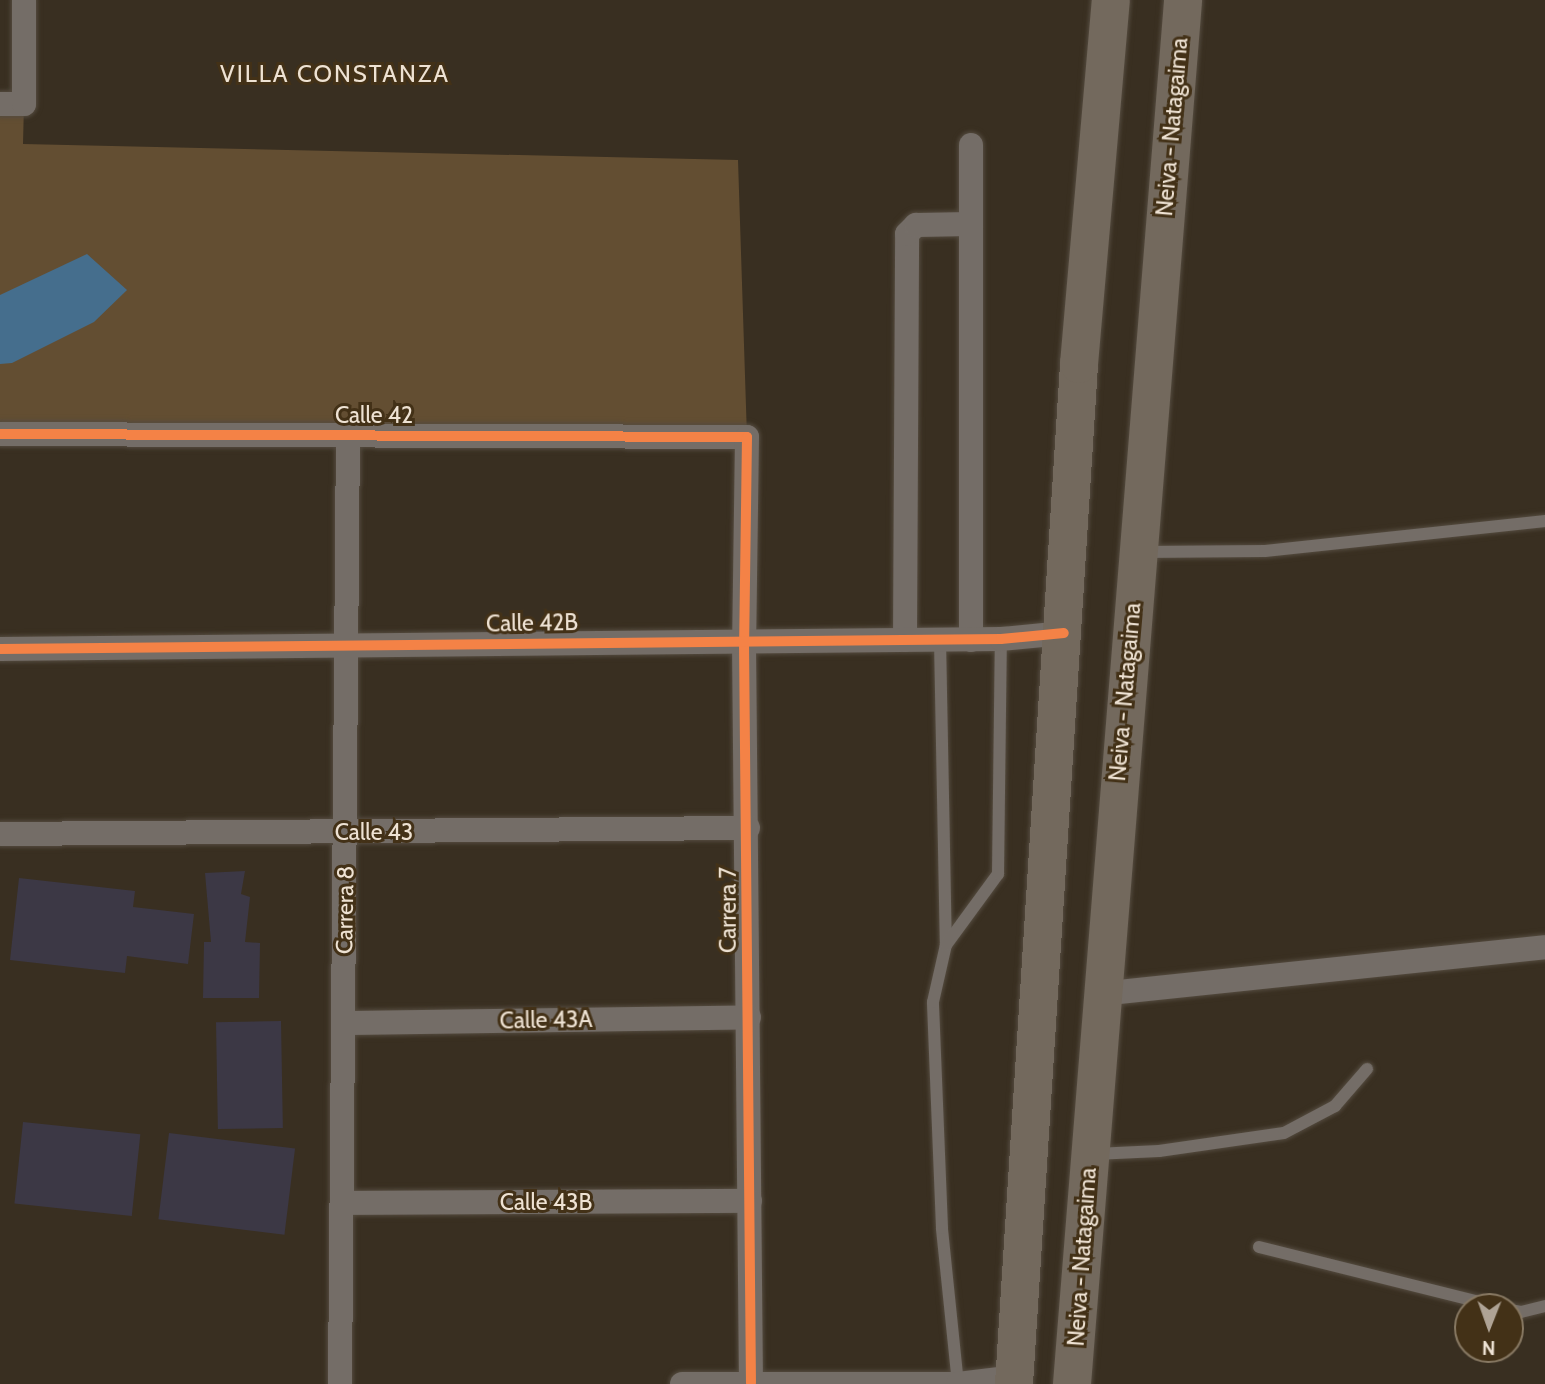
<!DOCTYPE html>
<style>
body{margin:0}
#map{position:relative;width:1545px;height:1384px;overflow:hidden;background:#392f21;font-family:Cabin,sans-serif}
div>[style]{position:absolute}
.education>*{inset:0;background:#3c3845;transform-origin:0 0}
.green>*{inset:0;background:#634e32}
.water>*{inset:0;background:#456e8d}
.roads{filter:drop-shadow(0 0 2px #544b3f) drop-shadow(0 0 2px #544b3f)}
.lane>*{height:12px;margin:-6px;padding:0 6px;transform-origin:6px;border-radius:6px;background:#746d67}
.street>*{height:24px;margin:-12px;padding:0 12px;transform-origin:12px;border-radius:12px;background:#746d67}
.highway>*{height:38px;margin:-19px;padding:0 19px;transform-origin:19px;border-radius:19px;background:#73695d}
.cycleway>*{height:10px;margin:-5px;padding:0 5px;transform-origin:5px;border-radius:5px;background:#f48246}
span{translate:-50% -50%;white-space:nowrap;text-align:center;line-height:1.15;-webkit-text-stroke:6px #433117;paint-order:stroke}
.street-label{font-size:23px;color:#eee2d3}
.neighbourhood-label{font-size:24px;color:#eee2d3;letter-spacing:2px}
.north{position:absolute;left:1454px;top:1293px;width:70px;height:70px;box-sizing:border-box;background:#433117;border:2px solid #877862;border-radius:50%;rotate:181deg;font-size:19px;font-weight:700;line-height:28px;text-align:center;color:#eee2d3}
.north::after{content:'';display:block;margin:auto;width:24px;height:32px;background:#afa395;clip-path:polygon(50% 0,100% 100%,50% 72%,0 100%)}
</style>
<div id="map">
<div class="education">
<div style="clip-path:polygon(245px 871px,241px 894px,250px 897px,245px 942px,260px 943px,259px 998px,203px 998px,204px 942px,211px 942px,205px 873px)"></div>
<div style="clip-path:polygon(19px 878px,135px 891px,133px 907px,194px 914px,188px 964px,127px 956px,125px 973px,10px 960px)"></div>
<div style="left:281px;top:1021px;width:107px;height:65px;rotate:89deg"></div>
<div style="left:23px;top:1122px;width:118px;height:82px;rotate:6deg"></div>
<div style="left:169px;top:1133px;width:127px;height:87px;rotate:7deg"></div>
</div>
<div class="green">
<div style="clip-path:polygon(0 104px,24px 104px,23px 144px,738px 160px,747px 437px,0 434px)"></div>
</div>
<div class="water">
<div style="clip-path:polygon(87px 254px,127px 290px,94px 322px,12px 363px,0 364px,0 295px)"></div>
</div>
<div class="roads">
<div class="lane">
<div style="left:1141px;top:552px;width:124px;rotate:-0.5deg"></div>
<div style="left:1265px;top:551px;width:282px;rotate:-6.1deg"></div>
<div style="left:940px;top:640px;width:305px;rotate:88.9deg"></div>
<div style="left:1095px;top:1154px;width:64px;rotate:-2.7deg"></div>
<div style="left:1159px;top:1151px;width:126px;rotate:-8.2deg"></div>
<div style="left:1284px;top:1133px;width:58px;rotate:-27.9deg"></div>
<div style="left:1335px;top:1106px;width:49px;rotate:-49.1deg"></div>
<div style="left:1259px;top:1247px;width:247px;rotate:14deg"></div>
<div style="left:1510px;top:1310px;width:11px;rotate:10deg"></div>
<div style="left:1521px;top:1312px;width:25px;rotate:-14deg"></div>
<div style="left:958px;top:1384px;width:157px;rotate:-95.9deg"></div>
<div style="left:942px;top:1228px;width:226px;rotate:-92.3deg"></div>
<div style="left:933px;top:1002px;width:58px;rotate:-77.2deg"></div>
<div style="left:946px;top:945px;width:88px;rotate:-53.8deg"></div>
<div style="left:998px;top:874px;width:235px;rotate:-89.3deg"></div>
</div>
<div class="street">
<div style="left:0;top:104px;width:24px"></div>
<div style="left:24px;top:104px;width:104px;rotate:-90deg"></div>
<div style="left:0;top:434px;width:747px;rotate:0.23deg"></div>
<div style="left:747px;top:437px;width:205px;rotate:90.8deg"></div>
<div style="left:744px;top:642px;width:741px;rotate:89.46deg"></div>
<div style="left:905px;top:640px;width:406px;rotate:-89.7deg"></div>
<div style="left:907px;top:234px;width:13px;rotate:-45deg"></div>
<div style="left:916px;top:225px;width:55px;rotate:-1deg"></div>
<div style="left:971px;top:640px;width:495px;rotate:-90deg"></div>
<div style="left:0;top:649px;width:1001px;rotate:-0.57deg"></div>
<div style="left:1001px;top:639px;width:63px;rotate:-5.4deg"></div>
<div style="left:0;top:834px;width:748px;rotate:-0.46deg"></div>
<div style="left:1100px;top:994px;width:447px;rotate:-6deg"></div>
<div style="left:344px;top:1023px;width:405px;rotate:-0.8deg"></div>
<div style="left:342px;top:1203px;width:408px;rotate:-0.3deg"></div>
<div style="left:340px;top:1384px;width:948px;rotate:-89.52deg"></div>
<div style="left:682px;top:1384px;width:276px"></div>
<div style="left:958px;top:1384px;width:56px;rotate:-7.1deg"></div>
</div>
<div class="highway">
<div style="left:1014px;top:1384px;width:1022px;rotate:-86.35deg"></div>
<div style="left:1079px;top:364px;width:365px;rotate:-85deg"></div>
<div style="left:1072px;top:1384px;width:1388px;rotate:-85.41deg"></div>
</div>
</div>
<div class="cycleway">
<div style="left:0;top:434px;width:747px;rotate:0.23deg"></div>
<div style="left:747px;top:437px;width:205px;rotate:90.8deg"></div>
<div style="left:744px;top:642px;width:741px;rotate:89.46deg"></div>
<div style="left:0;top:649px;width:1001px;rotate:-0.57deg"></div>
<div style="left:1001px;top:639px;width:63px;rotate:-5.4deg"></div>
</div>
<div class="street-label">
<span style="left:1172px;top:127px;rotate:-85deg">Neiva - Natagaima</span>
<span style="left:374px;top:415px">Calle 42</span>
<span style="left:532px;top:623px;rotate:-1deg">Calle 42B</span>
<span style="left:1125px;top:692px;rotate:-85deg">Neiva - Natagaima</span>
<span style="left:374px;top:832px">Calle 43</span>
<span style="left:345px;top:910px;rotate:-89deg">Carrera 8</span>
<span style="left:728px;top:910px;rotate:-90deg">Carrera 7</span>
<span style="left:546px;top:1020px;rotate:-1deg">Calle 43A</span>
<span style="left:546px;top:1202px">Calle 43B</span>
<span style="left:1082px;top:1257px;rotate:-86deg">Neiva - Natagaima</span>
</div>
<div class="neighbourhood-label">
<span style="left:335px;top:74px">VILLA CONSTANZA</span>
</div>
<div class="north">N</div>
</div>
